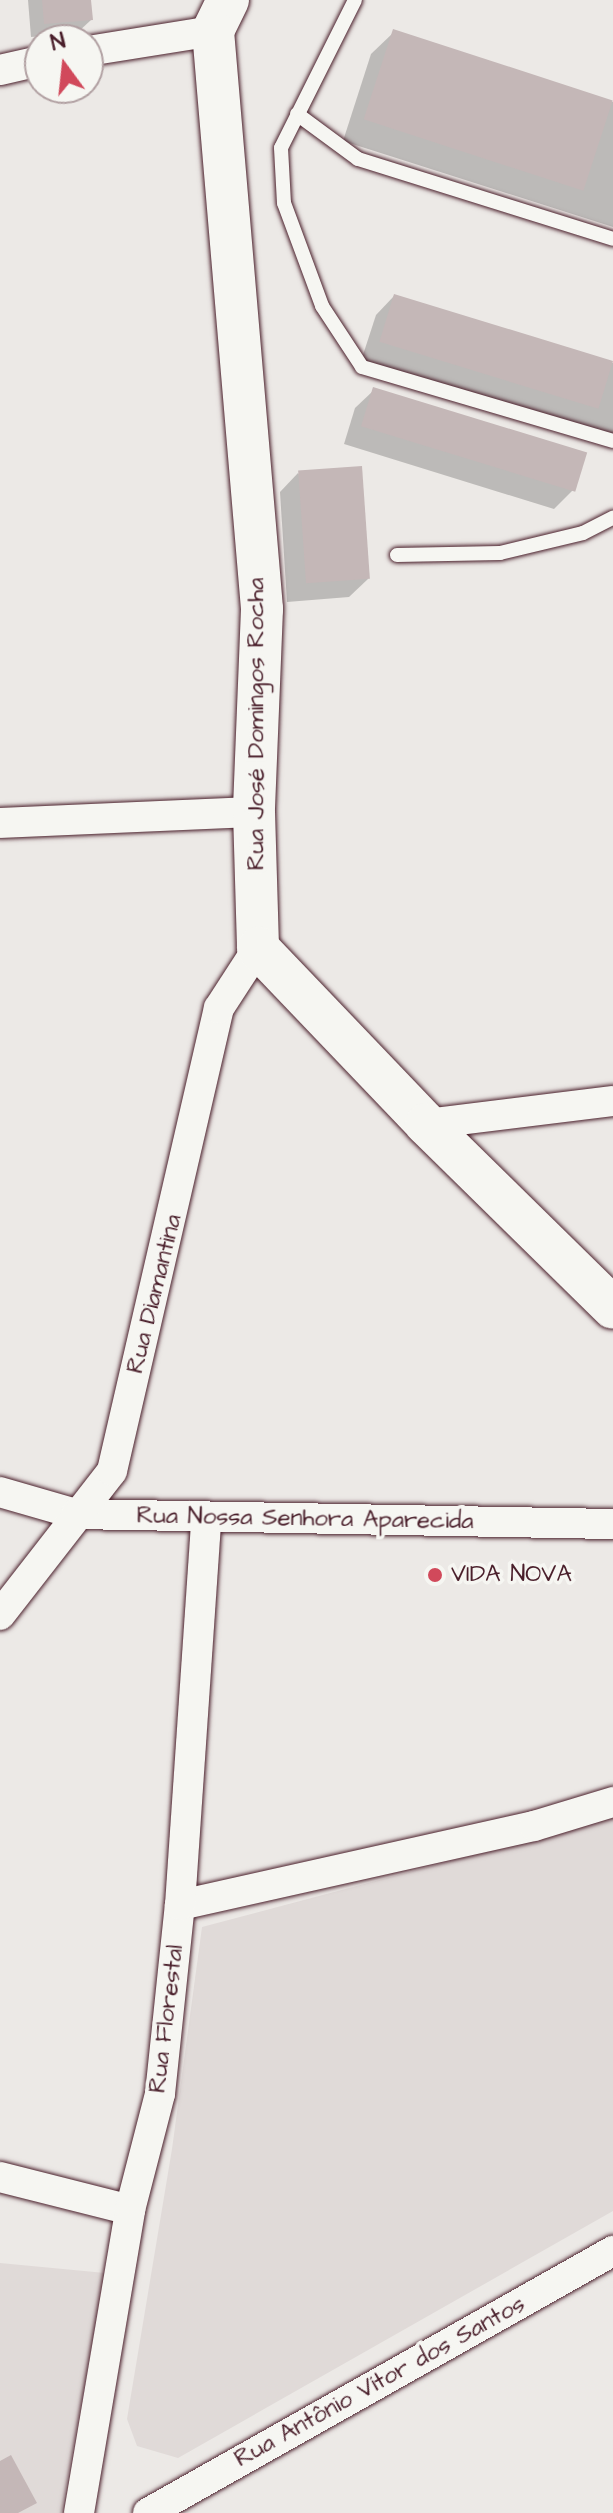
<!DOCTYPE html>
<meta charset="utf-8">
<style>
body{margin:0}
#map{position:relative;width:613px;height:2513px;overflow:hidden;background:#ece9e6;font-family:"Architects Daughter",sans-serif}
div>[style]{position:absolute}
.built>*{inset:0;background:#e0dad8}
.shadow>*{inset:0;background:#0003}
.building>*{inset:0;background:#c4b7b7;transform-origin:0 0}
.roads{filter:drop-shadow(0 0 2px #4a1f2b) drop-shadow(0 0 2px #4a1f2b)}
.lane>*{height:14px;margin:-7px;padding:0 7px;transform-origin:7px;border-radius:7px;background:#f6f6f2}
.street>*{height:30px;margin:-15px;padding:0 15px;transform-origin:15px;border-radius:15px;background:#f6f6f2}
.secondary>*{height:42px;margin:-21px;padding:0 21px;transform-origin:21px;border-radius:21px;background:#f6f6f2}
.dots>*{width:22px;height:22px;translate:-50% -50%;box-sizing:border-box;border:4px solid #f6f6f2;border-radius:50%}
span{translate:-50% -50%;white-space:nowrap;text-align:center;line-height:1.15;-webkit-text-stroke:7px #f6f6f2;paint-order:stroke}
.street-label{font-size:24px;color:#4a1f2b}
.poi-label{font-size:24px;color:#4a1f2b}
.left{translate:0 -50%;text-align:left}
.north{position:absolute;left:24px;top:24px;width:80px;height:80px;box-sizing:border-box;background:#f6f6f2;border:2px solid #b1a0a2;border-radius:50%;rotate:345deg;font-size:22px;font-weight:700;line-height:32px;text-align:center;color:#4a1f2b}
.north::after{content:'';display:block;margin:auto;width:28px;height:36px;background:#d1495b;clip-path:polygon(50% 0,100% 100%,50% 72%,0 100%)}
</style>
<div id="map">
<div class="built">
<div style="clip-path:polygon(613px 1818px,613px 2211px,178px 2458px,137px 2446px,127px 2419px,172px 2149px,202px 1927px)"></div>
<div style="clip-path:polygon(0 2263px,105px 2273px,61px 2513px,0 2513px)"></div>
</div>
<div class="shadow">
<div style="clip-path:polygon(28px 0,89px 0,91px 20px,77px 33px,31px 37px)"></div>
<div style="clip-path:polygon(394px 32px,613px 102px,613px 227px,343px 141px,371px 54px)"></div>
<div style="clip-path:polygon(394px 296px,613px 363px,613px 438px,361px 361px,376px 315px)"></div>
<div style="clip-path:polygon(374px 390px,573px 490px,554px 509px,344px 444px,355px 408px)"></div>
<div style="clip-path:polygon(298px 473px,368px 579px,349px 597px,287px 602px,280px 492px)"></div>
</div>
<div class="building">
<div style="clip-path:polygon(42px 0,91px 0,93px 20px,44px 24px)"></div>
<div style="left:393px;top:29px;width:231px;height:95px;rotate:18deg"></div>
<div style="left:394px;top:294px;width:229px;height:50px;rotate:17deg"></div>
<div style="left:373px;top:387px;width:224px;height:41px;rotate:17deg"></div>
<div style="left:362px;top:466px;width:113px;height:64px;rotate:86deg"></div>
<div style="clip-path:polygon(11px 2455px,37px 2503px,18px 2513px,0 2513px,0 2461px)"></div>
</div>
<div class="roads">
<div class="lane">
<div style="left:355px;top:0;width:165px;rotate:116.6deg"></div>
<div style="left:281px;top:148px;width:55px;rotate:86.9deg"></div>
<div style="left:284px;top:203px;width:110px;rotate:69.7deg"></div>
<div style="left:322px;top:306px;width:73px;rotate:56.7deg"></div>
<div style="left:362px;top:367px;width:262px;rotate:16.4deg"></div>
<div style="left:297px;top:114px;width:76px;rotate:36.4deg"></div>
<div style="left:358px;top:159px;width:267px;rotate:17.4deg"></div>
<div style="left:397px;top:555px;width:103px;rotate:-1.1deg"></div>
<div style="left:500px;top:553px;width:85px;rotate:-13.5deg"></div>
<div style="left:583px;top:533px;width:34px;rotate:-27deg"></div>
</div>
<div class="street">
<div style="left:88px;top:51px;width:127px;rotate:-9.1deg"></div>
<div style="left:0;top:70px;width:41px;rotate:-12.7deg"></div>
<div style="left:0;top:823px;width:254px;rotate:-2.5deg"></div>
<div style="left:426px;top:1124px;width:188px;rotate:-7deg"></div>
<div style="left:0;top:1492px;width:79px;rotate:16.1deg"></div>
<div style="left:76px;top:1514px;width:537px;rotate:1.07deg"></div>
<div style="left:0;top:1615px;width:182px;rotate:-52.1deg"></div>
<div style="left:112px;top:1471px;width:475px;rotate:-77deg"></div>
<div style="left:219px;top:1008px;width:72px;rotate:-57deg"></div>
<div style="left:180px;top:1905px;width:363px;rotate:-12.6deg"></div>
<div style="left:534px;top:1826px;width:83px;rotate:-16.9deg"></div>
<div style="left:0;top:2177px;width:134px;rotate:14.2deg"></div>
<div style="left:79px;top:2513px;width:307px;rotate:-80.4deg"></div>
<div style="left:130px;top:2210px;width:120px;rotate:-75.5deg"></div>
<div style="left:160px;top:2094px;width:190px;rotate:-84deg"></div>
<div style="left:180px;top:1905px;width:387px;rotate:-86.1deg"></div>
<div style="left:148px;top:2513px;width:534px;rotate:-29.4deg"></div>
</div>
<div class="secondary">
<div style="left:228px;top:0;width:34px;rotate:116deg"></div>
<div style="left:213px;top:31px;width:580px;rotate:85.15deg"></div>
<div style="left:262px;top:609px;width:203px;rotate:92.3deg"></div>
<div style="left:254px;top:812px;width:136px;rotate:88.3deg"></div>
<div style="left:258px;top:948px;width:243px;rotate:46.3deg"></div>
<div style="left:426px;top:1124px;width:262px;rotate:44.5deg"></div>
</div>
</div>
<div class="dots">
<div style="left:435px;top:1575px;background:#d1495b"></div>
</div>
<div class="street-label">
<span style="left:257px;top:724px;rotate:-90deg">Rua José Domingos Rocha</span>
<span style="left:155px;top:1294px;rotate:-76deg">Rua Diamantina</span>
<span style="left:305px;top:1519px;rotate:1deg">Rua Nossa Senhora Aparecida</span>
<span style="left:167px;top:2019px;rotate:-83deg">Rua Florestal</span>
<span style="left:380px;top:2382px;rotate:-29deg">Rua Antônio Vítor dos Santos</span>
</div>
<div class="poi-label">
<span class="left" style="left:451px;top:1575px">VIDA NOVA</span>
</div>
<div class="north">N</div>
</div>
